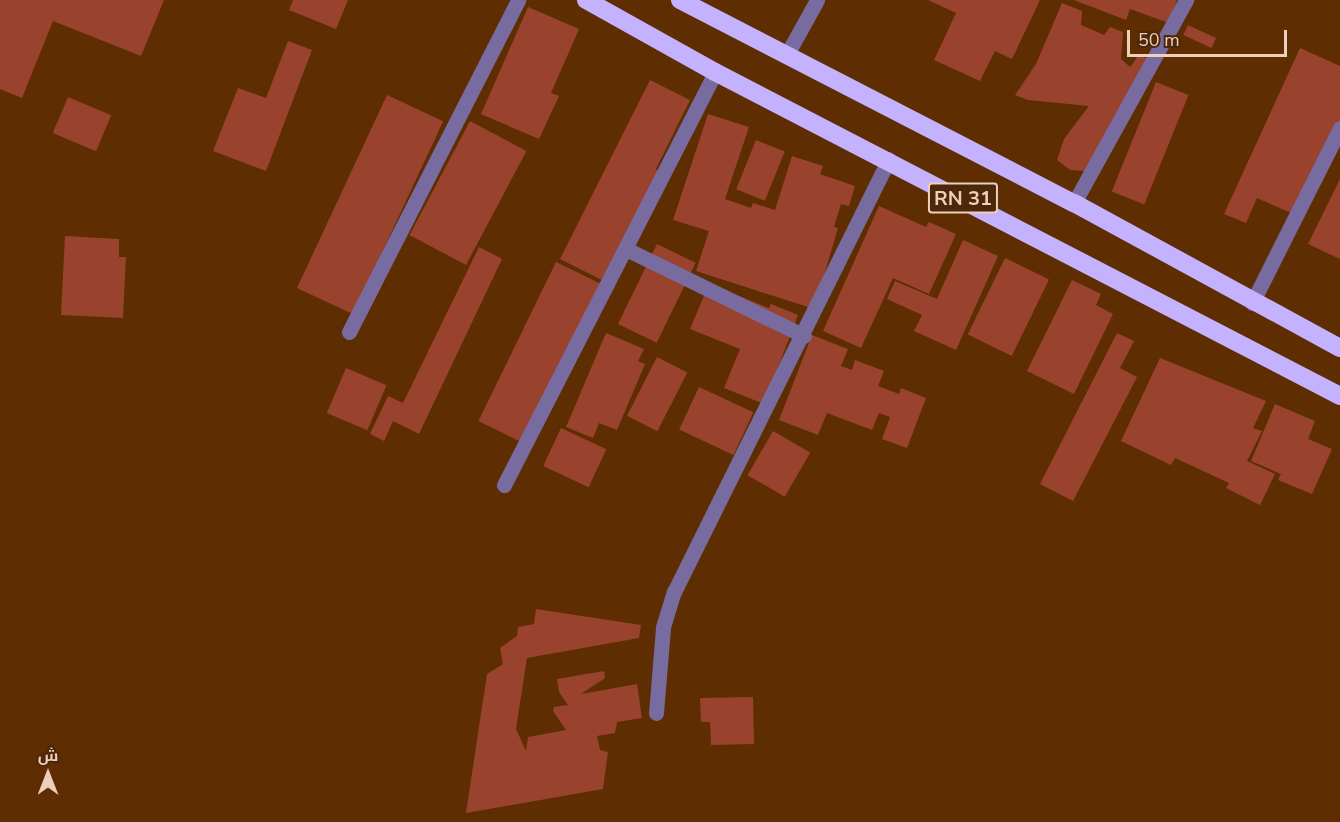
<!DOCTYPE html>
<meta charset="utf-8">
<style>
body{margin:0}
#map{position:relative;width:1340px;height:822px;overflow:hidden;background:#5e2d02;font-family:"Nunito Sans",Cairo,sans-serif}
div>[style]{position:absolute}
.building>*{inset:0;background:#99432f;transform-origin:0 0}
.minor>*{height:15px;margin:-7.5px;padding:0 7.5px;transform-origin:7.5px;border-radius:7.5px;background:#776b9f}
.highway>*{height:18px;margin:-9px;padding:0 9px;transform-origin:9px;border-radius:9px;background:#c4b2ff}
span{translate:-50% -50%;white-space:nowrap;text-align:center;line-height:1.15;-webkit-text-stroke:6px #4d2709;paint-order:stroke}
.shield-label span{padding:2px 4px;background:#4d2709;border:2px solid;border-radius:4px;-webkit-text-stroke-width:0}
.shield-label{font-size:20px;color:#edcfbb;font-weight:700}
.north{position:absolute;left:18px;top:744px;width:60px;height:60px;-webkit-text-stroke:4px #4d2709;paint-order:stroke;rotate:0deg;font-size:16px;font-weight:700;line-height:24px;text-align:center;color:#edcfbb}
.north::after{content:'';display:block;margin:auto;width:21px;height:27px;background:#edcfbb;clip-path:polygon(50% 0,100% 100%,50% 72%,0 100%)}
.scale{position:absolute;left:1127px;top:30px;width:160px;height:27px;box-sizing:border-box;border:3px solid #edcfbb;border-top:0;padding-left:8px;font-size:18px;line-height:21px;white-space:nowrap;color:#edcfbb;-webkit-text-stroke:4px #4d2709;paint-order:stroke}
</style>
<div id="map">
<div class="building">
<div style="clip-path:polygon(0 0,164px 0,141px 56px,53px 21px,22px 98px,0 89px)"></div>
<div style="clip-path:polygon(293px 0,348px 0,336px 29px,289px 10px)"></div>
<div style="clip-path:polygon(928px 0,1040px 0,1012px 59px,995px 51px,980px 81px,934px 60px,956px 13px)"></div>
<div style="clip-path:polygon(1074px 0,1177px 0,1169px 23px,1130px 9px,1126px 20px)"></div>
<div style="clip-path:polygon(1062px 3px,1082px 11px,1081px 25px,1104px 35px,1110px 27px,1123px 32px,1121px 59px,1130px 67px,1139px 55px,1153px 61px,1085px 171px,1070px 170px,1057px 160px,1064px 139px,1089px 106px,1028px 100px,1015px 95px,1036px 64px)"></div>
<div style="clip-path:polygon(528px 7px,579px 29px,551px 93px,559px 96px,539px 139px,481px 114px)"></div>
<div style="left:1188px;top:25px;width:31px;height:11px;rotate:25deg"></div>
<div style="clip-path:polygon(288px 41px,312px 50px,266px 171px,213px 151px,238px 88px,266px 98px)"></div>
<div style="clip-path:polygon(1300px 48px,1340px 66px,1340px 122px,1298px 216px,1257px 198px,1246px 223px,1224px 214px)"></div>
<div style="clip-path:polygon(650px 80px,690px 100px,656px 169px,660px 172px,608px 283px,560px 259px)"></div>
<div style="left:1156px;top:82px;width:35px;height:118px;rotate:22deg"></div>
<div style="left:387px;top:95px;width:62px;height:213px;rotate:25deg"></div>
<div style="left:68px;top:97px;width:47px;height:39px;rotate:23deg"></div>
<div style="clip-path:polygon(708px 114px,749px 127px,725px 199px,751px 208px,753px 203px,775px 210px,792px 156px,823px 166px,820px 174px,855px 186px,849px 206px,841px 204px,834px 227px,838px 228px,814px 309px,696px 271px,709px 231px,673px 220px)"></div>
<div style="left:470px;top:121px;width:64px;height:129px;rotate:28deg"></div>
<div style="left:756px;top:140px;width:31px;height:53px;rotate:22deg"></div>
<div style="clip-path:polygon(1340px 179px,1340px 259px,1308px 244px)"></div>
<div style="clip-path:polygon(879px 206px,926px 227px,929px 222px,956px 234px,929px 294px,893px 278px,861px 348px,823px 331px)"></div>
<div style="clip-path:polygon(65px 236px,119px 239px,119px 257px,126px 257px,123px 318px,61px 315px)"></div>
<div style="clip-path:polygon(963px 240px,998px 256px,956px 350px,914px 331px,922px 315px,887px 299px,895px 281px,937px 299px)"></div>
<div style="left:657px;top:244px;width:43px;height:89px;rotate:26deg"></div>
<div style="clip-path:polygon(479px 247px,502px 259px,419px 434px,393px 421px,384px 441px,370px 434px,388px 396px,403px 403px)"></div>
<div style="left:1005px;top:258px;width:49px;height:85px;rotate:26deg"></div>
<div style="left:556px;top:262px;width:55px;height:177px;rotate:26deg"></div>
<div style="clip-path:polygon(1072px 280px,1101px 294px,1096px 305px,1113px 314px,1074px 394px,1027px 371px)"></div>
<div style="clip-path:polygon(709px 284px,769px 308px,771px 304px,798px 315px,764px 404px,724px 388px,740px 349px,690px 329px)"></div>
<div style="clip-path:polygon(606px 333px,644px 349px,638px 361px,645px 364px,617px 430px,599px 423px,593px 438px,566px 427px)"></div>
<div style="clip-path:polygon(1117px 333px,1134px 341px,1120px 368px,1137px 377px,1073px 501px,1040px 484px)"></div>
<div style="clip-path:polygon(812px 335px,848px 349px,841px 366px,852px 370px,855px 360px,884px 371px,878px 386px,899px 394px,901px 388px,926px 398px,907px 448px,882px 439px,890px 417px,879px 413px,872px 430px,827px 413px,818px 435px,779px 420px)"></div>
<div style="left:657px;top:357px;width:34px;height:66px;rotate:27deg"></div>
<div style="clip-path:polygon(1160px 358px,1266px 401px,1253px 428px,1262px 431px,1247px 461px,1275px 474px,1260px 505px,1226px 488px,1229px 483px,1175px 458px,1171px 465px,1121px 441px)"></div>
<div style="left:346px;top:368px;width:44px;height:49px;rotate:23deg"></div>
<div style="left:699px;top:387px;width:60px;height:47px;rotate:25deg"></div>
<div style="clip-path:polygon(1275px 404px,1315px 421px,1308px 439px,1332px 449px,1312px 494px,1278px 480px,1281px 474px,1251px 461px)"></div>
<div style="left:561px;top:428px;width:50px;height:42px;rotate:25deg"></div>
<div style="left:773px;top:431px;width:43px;height:51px;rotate:30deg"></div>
<div style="clip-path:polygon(536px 609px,641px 625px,639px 638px,527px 658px,516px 729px,526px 751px,528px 737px,566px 730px,553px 711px,554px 707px,568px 705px,559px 692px,557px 679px,604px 671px,605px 678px,581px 694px,637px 684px,642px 718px,617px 722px,615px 733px,597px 736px,600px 750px,608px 752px,603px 789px,466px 813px,487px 674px,503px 664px,500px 648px,517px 636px,518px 627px,534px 624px)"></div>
<div style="clip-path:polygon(753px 697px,754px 744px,711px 745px,710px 722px,701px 722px,700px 698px)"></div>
</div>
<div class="minor">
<div style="left:786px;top:56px;width:64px;rotate:-61deg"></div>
<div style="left:1074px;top:203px;width:232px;rotate:-61.1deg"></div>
<div style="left:626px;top:249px;width:198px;rotate:26deg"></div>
<div style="left:1252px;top:303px;width:196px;rotate:-63.3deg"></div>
<div style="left:349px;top:332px;width:373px;rotate:-63deg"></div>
<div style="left:504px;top:485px;width:464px;rotate:-62.9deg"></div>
<div style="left:656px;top:713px;width:86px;rotate:-85.3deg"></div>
<div style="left:663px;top:627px;width:37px;rotate:-73deg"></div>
<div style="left:674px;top:592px;width:483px;rotate:-63.6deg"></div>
</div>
<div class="highway">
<div style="left:586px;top:0;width:148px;rotate:29.2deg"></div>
<div style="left:715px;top:72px;width:704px;rotate:27.4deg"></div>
<div style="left:680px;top:0;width:443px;rotate:27.3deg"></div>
<div style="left:1074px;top:203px;width:303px;rotate:28.6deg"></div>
</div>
<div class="shield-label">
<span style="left:963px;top:198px">RN 31</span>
</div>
<div class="north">ش</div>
<div class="scale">50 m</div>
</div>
